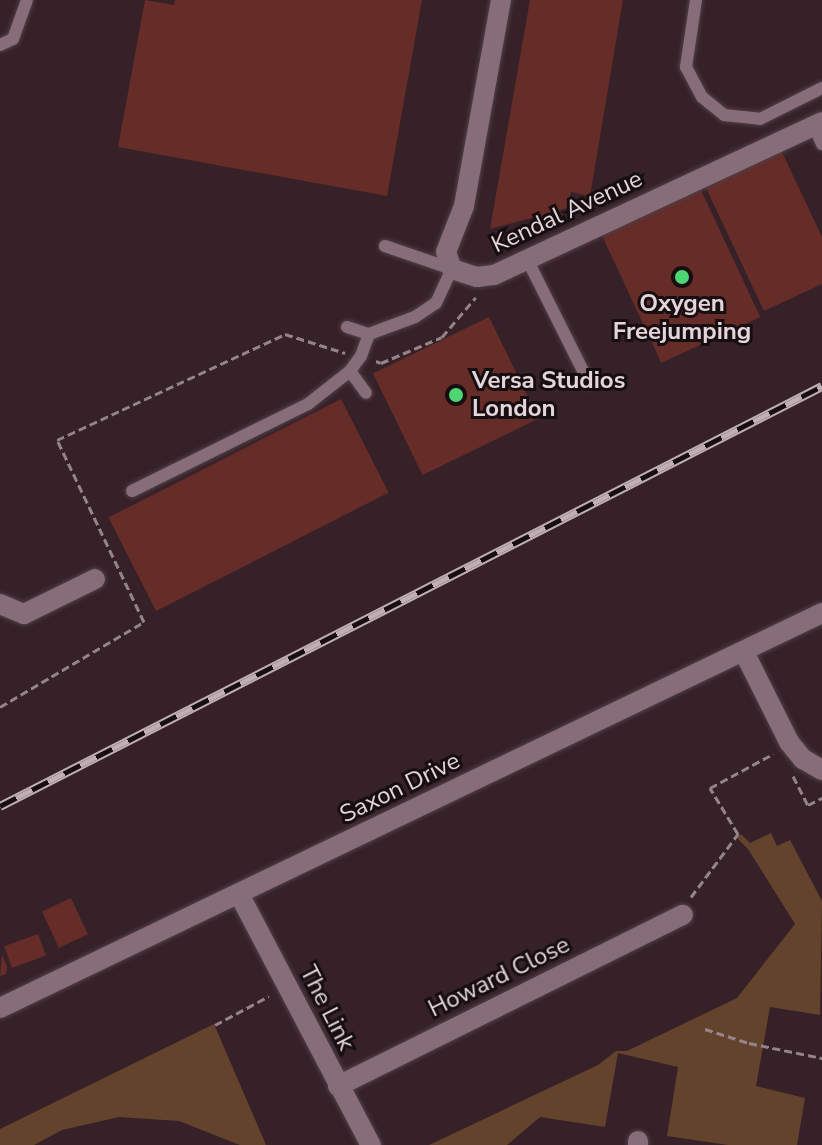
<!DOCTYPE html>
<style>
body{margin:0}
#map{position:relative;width:822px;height:1145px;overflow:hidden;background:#362129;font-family:"Nunito Sans",sans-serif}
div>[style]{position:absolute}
.green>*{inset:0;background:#63432b}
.building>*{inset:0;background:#662c28;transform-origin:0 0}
.path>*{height:3px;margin-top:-1.5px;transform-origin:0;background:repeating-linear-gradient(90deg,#948389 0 8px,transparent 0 12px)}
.roads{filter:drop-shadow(0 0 2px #503f46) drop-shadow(0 0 2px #503f46)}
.lane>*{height:12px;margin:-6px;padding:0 6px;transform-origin:6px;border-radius:6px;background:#876d77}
.street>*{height:20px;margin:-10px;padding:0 10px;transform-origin:10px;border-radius:10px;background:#876d77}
.rail>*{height:9px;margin-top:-4.5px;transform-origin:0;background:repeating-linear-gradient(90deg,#170e11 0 18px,#bfafb5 0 36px);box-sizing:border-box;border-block:2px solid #bfafb5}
.dots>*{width:22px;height:22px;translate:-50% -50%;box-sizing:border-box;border:4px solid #170e11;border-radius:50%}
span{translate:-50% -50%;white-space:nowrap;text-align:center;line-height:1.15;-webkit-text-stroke:6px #170e11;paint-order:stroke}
.street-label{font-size:24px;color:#e3d5da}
.poi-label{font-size:24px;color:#e3d5da;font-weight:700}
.left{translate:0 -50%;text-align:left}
</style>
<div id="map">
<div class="green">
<div style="clip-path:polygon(771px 833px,777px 846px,790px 840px,822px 901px,820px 1015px,770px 1007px,756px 1086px,805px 1098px,797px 1145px,728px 1145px,667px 1136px,678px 1067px,618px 1053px,605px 1127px,540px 1117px,507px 1145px,429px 1145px,598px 1065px,616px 1051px,627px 1051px,737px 998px,795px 924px,748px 849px,737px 838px,741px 834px,750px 843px)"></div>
<div style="clip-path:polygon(214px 1024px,266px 1145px,240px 1145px,179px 1121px,119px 1117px,62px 1130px,34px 1145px,0 1145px,0 1129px)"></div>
</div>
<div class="building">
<div style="clip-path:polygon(145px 0,174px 5px,175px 0,422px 0,387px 196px,118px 147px)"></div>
<div style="clip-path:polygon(530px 0,623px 0,590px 196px,571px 192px,568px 208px,490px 229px)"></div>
<div style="clip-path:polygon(782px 152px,822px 237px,822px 284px,764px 311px,706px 188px)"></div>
<div style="left:701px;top:190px;width:140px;height:109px;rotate:65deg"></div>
<div style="left:489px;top:317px;width:113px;height:129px;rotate:64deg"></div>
<div style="left:341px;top:399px;width:105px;height:261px;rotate:63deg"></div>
<div style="left:71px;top:898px;width:40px;height:32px;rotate:65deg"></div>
<div style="left:38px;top:934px;width:23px;height:36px;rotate:70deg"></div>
<div style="clip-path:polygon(2px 955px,7px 966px,6px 974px,0 976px)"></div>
</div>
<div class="path">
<div style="left:376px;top:361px;width:5px;rotate:22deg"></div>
<div style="left:381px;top:363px;width:66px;rotate:-23.1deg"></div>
<div style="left:442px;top:337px;width:52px;rotate:-49.6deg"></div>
<div style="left:0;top:707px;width:167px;rotate:-30.6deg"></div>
<div style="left:144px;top:622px;width:202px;rotate:-115.5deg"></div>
<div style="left:57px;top:440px;width:251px;rotate:-24.9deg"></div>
<div style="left:285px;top:334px;width:63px;rotate:17.6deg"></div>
<div style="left:793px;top:776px;width:33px;rotate:63deg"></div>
<div style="left:808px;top:805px;width:16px;rotate:-27deg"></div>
<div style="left:691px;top:897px;width:79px;rotate:-53.3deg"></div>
<div style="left:738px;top:834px;width:54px;rotate:-121.3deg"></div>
<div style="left:710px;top:788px;width:72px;rotate:-28.4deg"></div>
<div style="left:215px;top:1025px;width:61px;rotate:-28.2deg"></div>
<div style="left:705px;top:1029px;width:46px;rotate:17.7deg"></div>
<div style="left:749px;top:1043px;width:75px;rotate:11.6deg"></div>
</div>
<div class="roads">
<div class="lane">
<div style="left:696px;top:0;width:68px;rotate:98.5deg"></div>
<div style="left:686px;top:67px;width:34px;rotate:62deg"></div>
<div style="left:702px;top:97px;width:28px;rotate:39deg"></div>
<div style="left:724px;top:115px;width:36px;rotate:6deg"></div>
<div style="left:760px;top:119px;width:69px;rotate:-26.6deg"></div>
<div style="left:0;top:45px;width:14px;rotate:-25deg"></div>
<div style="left:13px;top:39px;width:41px;rotate:-70.3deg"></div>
<div style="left:814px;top:126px;width:20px;rotate:66deg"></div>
<div style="left:527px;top:259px;width:139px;rotate:63.4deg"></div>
<div style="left:347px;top:327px;width:23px;rotate:18deg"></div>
<div style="left:369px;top:334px;width:49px;rotate:-20.3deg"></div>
<div style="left:415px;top:317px;width:25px;rotate:-34deg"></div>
<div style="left:436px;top:303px;width:38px;rotate:-65deg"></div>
<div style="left:452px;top:269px;width:71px;rotate:-161.1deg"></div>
<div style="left:350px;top:371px;width:27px;rotate:54deg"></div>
<div style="left:132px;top:491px;width:196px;rotate:-26.3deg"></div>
<div style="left:308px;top:404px;width:53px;rotate:-38.2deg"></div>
<div style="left:350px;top:371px;width:19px;rotate:-54deg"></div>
<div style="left:361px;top:356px;width:23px;rotate:-70deg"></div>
</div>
<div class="street">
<div style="left:501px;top:0;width:209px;rotate:100.2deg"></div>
<div style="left:464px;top:206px;width:49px;rotate:111.4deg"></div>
<div style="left:446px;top:252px;width:18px;rotate:71deg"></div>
<div style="left:452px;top:269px;width:13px;rotate:18deg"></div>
<div style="left:464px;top:273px;width:14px;rotate:17deg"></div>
<div style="left:477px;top:277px;width:17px;rotate:-7deg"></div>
<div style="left:494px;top:275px;width:362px;rotate:-25deg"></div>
<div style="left:0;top:604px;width:26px;rotate:23deg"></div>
<div style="left:24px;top:614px;width:79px;rotate:-26.2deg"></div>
<div style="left:744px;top:652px;width:101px;rotate:63.4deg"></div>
<div style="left:789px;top:742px;width:22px;rotate:51deg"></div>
<div style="left:803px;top:759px;width:22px;rotate:30deg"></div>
<div style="left:239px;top:894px;width:284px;rotate:62.3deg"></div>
<div style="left:0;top:1008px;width:912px;rotate:-25.67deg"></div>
<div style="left:338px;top:1086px;width:385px;rotate:-26.4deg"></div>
<div style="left:638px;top:1145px;width:4px;rotate:-90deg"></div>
</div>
</div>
<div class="rail">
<div style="left:0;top:806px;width:923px;rotate:-27.06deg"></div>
</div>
<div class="dots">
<div style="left:682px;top:277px;background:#4ed675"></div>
<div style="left:456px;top:395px;background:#4ed675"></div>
</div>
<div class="street-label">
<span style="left:567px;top:212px;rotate:-25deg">Kendal Avenue</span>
<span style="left:400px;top:788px;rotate:-26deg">Saxon Drive</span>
<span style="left:499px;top:977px;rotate:-26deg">Howard Close</span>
<span style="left:327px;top:1008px;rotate:63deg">The Link</span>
</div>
<div class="poi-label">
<span style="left:682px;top:318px">Oxygen<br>Freejumping</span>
<span class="left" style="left:472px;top:395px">Versa Studios<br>London</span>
</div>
</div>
